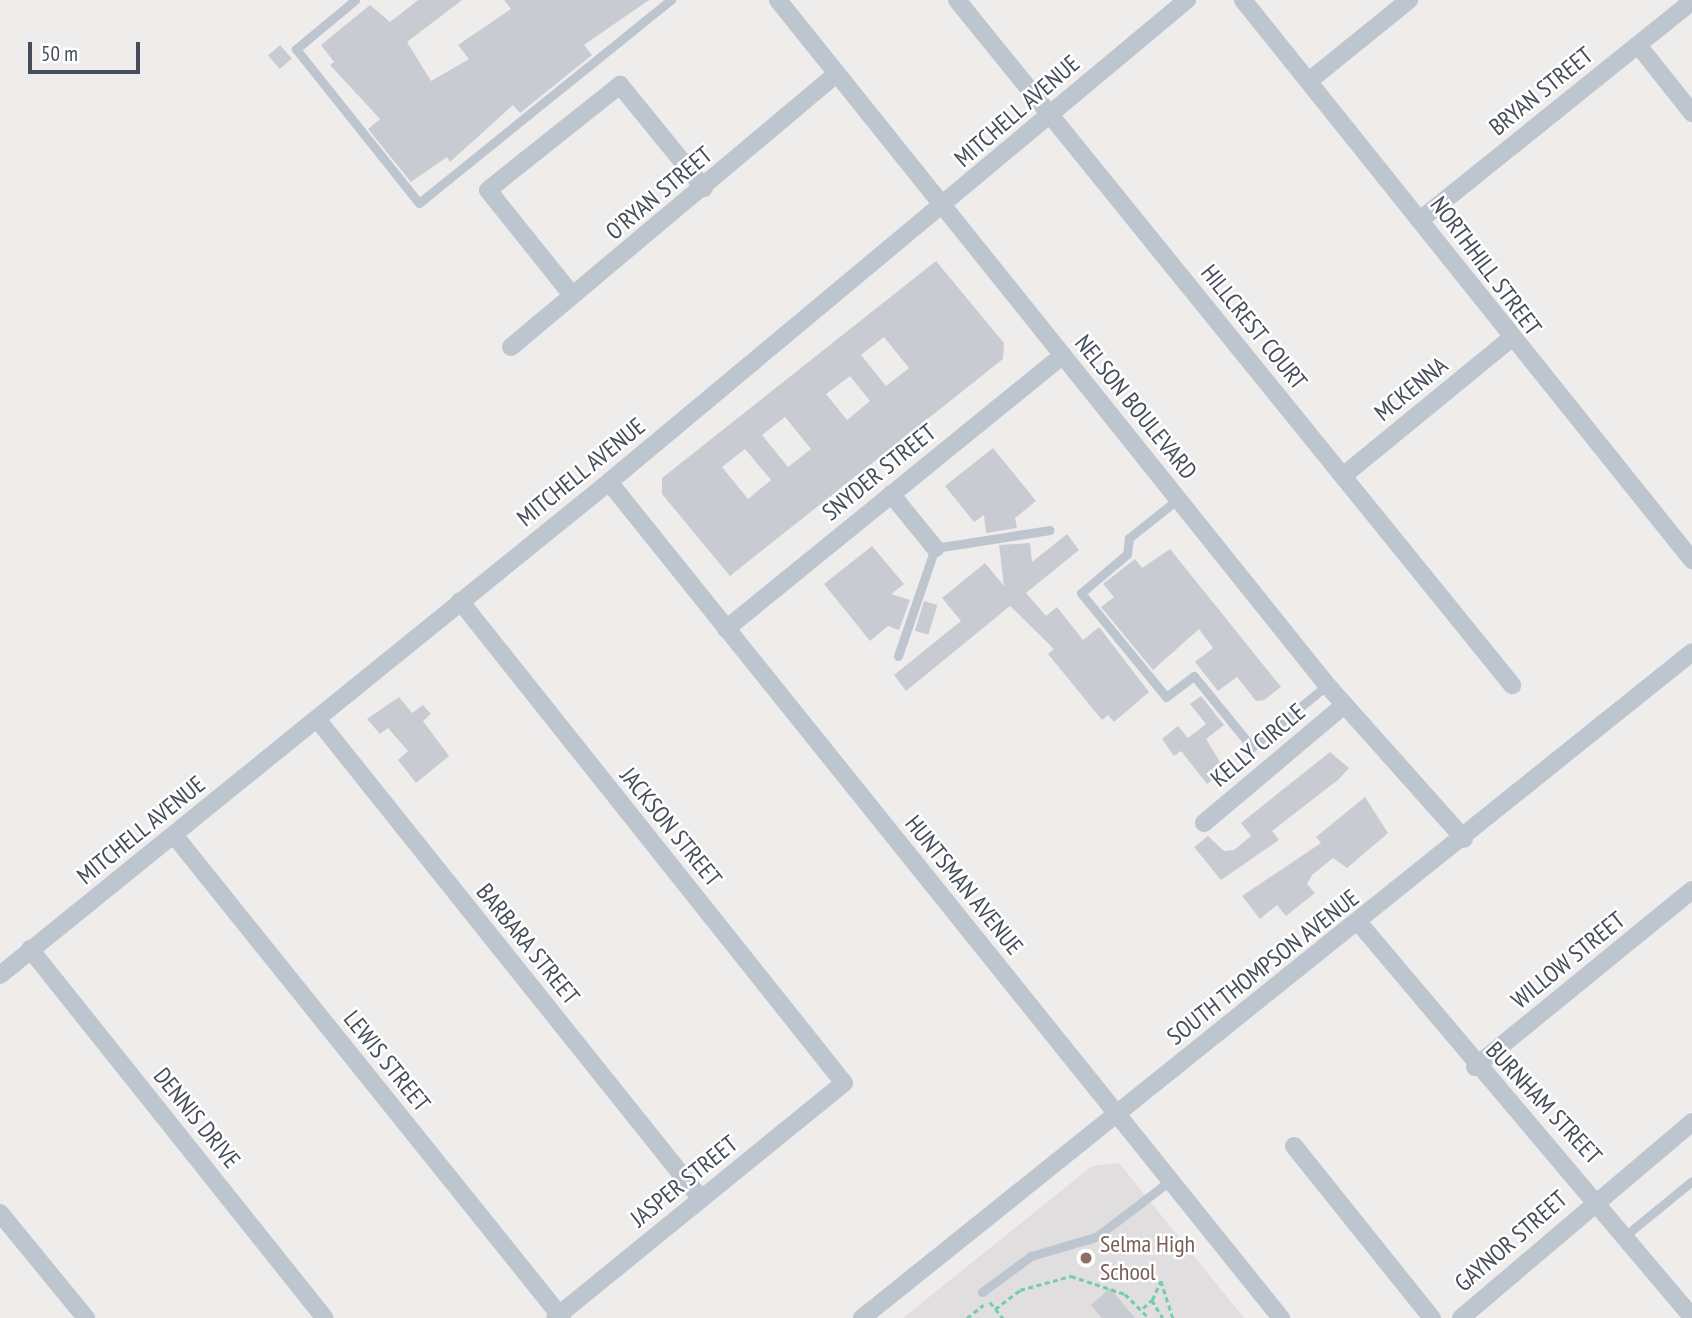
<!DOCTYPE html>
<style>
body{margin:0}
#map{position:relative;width:1692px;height:1318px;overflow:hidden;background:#efedec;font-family:"PT Sans Narrow",sans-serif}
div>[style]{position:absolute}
.education>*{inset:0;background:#e0dede}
.building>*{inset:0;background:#c9cbd3;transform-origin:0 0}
.path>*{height:2.5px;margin-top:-1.25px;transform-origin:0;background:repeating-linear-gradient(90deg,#71cdac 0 5px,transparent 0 8.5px)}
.lane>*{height:9px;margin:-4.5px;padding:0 4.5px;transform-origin:4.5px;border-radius:4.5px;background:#bdc5cf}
.street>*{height:18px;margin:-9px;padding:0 9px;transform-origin:9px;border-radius:9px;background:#bdc5cf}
.dots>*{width:19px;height:19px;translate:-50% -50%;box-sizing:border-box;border:4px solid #fff;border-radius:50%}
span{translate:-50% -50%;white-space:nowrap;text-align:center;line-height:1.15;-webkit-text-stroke:5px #fff;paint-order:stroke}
.street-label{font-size:24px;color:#454d5a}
.education-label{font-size:24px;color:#785e54}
.left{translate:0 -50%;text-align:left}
.scale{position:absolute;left:28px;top:42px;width:112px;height:32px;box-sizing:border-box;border:4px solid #454d5a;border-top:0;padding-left:9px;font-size:21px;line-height:24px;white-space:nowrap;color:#454d5a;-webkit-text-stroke:5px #fff;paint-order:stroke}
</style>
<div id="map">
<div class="education">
<div style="clip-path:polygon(1119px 1163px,1244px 1318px,903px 1318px,1092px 1166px)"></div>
</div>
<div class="building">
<div style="clip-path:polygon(418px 0,462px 0,407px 42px,431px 81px,469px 59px,458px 45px,511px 9px,504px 0,649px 0,584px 45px,592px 55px,520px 113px,513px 105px,450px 162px,447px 157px,411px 182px,368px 129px,380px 119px,330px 65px,334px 62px,321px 45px,370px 5px,390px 22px)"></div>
<div style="left:280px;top:45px;width:18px;height:16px;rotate:49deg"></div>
<div style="clip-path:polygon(evenodd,936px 261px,1004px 343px,1003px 359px,730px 576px,662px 494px,662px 478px,936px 261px,884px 337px,909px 368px,886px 386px,861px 355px,884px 337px,936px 261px,850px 376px,870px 401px,847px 420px,826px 394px,850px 376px,936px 261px,785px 417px,811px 449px,788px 467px,762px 435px,785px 417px,936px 261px,745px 449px,771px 480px,748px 499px,722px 467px,745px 449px)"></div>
<div style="clip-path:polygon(993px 448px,1036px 501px,1015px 518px,1017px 528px,986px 533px,984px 515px,974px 522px,945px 486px)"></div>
<div style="clip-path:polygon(1067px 534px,1079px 550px,1026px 593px,1046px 616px,1057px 607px,1083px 640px,1099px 627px,1149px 692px,1114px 722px,1108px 715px,1102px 720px,1048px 654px,1054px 649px,1010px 606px,906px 691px,894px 675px,961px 621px,942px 598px,985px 563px,1004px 586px,999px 545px,1030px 543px,1032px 562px)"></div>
<div style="clip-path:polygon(872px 546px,904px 584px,891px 594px,910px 600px,899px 630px,888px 626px,870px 641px,824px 584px)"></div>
<div style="clip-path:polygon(1170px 549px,1281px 687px,1264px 700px,1256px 701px,1237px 677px,1218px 691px,1195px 662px,1213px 648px,1199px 629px,1153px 670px,1101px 607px,1114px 597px,1103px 584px,1135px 559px,1142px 568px)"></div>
<div style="left:924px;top:601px;width:14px;height:31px;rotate:17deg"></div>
<div style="clip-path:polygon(1201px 696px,1224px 725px,1206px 739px,1225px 770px,1207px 784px,1181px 751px,1174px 756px,1162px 739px,1178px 726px,1188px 738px,1206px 724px,1190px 704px)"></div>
<div style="clip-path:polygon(399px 697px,412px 713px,423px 705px,431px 714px,423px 721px,449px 756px,416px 783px,398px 760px,408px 751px,388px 728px,380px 734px,367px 719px)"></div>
<div style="clip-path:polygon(1330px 752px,1349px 768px,1339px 779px,1272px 831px,1279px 840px,1221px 880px,1194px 847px,1208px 836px,1224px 851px,1234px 850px,1251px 836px,1241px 823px)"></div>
<div style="clip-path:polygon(1365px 797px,1388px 833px,1347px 868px,1333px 858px,1312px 875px,1307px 884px,1315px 893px,1286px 916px,1277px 905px,1260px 919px,1242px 896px,1321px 843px,1316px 837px)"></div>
<div style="clip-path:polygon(1110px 1288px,1135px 1318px,1102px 1318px,1091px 1305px)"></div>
</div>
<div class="path">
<div style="left:1152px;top:1300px;width:21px;rotate:-65deg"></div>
<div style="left:1161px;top:1281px;width:39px;rotate:72deg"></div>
<div style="left:990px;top:1302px;width:21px;rotate:51deg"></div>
<div style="left:1143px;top:1308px;width:12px;rotate:-42deg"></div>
<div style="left:1152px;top:1300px;width:21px;rotate:59deg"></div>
<div style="left:995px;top:1309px;width:31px;rotate:-37deg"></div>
<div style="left:1020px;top:1290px;width:53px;rotate:-15.4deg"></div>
<div style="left:1071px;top:1276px;width:57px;rotate:18.4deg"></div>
<div style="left:1125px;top:1294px;width:34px;rotate:45deg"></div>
<div style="left:967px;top:1318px;width:21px;rotate:-39deg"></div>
</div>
<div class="lane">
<div style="left:355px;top:0;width:77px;rotate:140.3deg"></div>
<div style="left:296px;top:49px;width:197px;rotate:51.4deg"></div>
<div style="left:419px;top:203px;width:324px;rotate:-38.9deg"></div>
<div style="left:1178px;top:499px;width:63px;rotate:141.5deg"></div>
<div style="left:1129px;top:538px;width:16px;rotate:97deg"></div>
<div style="left:1127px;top:554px;width:60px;rotate:139.7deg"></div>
<div style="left:1081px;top:593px;width:134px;rotate:50.7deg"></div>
<div style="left:1166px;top:697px;width:35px;rotate:-37deg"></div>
<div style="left:1194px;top:676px;width:92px;rotate:50.8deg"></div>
<div style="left:1252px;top:747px;width:97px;rotate:-39.6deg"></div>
<div style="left:898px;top:656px;width:114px;rotate:-71.1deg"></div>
<div style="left:935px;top:548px;width:116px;rotate:-8.9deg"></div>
<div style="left:1626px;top:1235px;width:85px;rotate:-39.3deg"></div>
<div style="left:982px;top:1292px;width:61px;rotate:-36.3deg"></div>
<div style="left:1031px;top:1256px;width:68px;rotate:-16.3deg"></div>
<div style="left:1096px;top:1237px;width:94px;rotate:-37.2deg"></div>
</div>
<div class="street">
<div style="left:778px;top:0;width:878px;rotate:51.29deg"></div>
<div style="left:1327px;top:685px;width:206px;rotate:48.3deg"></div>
<div style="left:957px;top:0;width:882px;rotate:50.98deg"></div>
<div style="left:1243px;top:0;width:718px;rotate:51.28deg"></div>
<div style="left:1638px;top:45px;width:87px;rotate:51.5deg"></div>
<div style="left:1309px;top:81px;width:129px;rotate:-39deg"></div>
<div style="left:1420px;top:220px;width:349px;rotate:-38.8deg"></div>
<div style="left:572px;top:295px;width:134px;rotate:-128.7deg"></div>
<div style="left:488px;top:190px;width:169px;rotate:-38.5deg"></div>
<div style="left:620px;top:85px;width:133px;rotate:50.8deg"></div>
<div style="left:511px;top:347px;width:424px;rotate:-40deg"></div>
<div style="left:1343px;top:476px;width:215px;rotate:-39.3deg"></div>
<div style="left:609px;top:482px;width:1073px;rotate:51.21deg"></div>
<div style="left:891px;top:494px;width:70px;rotate:50.8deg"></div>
<div style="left:460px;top:601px;width:616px;rotate:51.46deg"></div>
<div style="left:844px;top:1083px;width:372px;rotate:140.9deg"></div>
<div style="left:726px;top:629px;width:434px;rotate:-39.1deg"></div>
<div style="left:317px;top:719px;width:615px;rotate:51.34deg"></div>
<div style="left:1204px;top:823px;width:183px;rotate:-40.1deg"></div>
<div style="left:174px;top:835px;width:620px;rotate:51.22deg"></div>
<div style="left:1359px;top:923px;width:516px;rotate:49.8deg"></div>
<div style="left:30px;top:949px;width:472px;rotate:51.4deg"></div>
<div style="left:0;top:975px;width:784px;rotate:-38.99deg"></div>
<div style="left:609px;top:482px;width:753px;rotate:-39.83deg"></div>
<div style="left:1475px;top:1067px;width:280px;rotate:-39.2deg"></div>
<div style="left:1294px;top:1146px;width:221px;rotate:51.3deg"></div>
<div style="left:0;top:1213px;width:136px;rotate:50.7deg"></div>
<div style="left:862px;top:1318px;width:1064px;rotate:-38.74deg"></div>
<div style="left:1461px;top:1318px;width:303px;rotate:-40.3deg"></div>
</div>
<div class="dots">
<div style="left:1086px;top:1258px;background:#8d6e63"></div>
</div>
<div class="street-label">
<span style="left:1541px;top:91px;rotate:-39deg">BRYAN STREET</span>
<span style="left:1017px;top:111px;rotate:-41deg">MITCHELL AVENUE</span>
<span style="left:659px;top:193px;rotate:-40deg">O'RYAN STREET</span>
<span style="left:1486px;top:266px;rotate:53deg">NORTHHILL STREET</span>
<span style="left:1254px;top:327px;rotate:51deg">HILLCREST COURT</span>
<span style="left:1411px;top:389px;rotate:-39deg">MCKENNA</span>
<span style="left:1136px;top:407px;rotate:51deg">NELSON BOULEVARD</span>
<span style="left:581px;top:472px;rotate:-39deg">MITCHELL AVENUE</span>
<span style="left:879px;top:472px;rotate:-39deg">SNYDER STREET</span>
<span style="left:1258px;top:745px;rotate:-40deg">KELLY CIRCLE</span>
<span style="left:671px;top:827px;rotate:51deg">JACKSON STREET</span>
<span style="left:141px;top:830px;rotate:-39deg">MITCHELL AVENUE</span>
<span style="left:964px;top:885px;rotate:51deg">HUNTSMAN AVENUE</span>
<span style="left:528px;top:944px;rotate:51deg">BARBARA STREET</span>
<span style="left:1568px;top:960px;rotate:-39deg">WILLOW STREET</span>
<span style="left:1263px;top:967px;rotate:-38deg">SOUTH THOMPSON AVENUE</span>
<span style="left:387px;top:1061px;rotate:51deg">LEWIS STREET</span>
<span style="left:1544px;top:1103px;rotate:47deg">BURNHAM STREET</span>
<span style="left:197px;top:1118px;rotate:51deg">DENNIS DRIVE</span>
<span style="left:684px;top:1181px;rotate:-39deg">JASPER STREET</span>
<span style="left:1511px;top:1241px;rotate:-41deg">GAYNOR STREET</span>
</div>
<div class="education-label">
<span class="left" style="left:1100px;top:1258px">Selma High<br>School</span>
</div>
<div class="scale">50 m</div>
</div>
